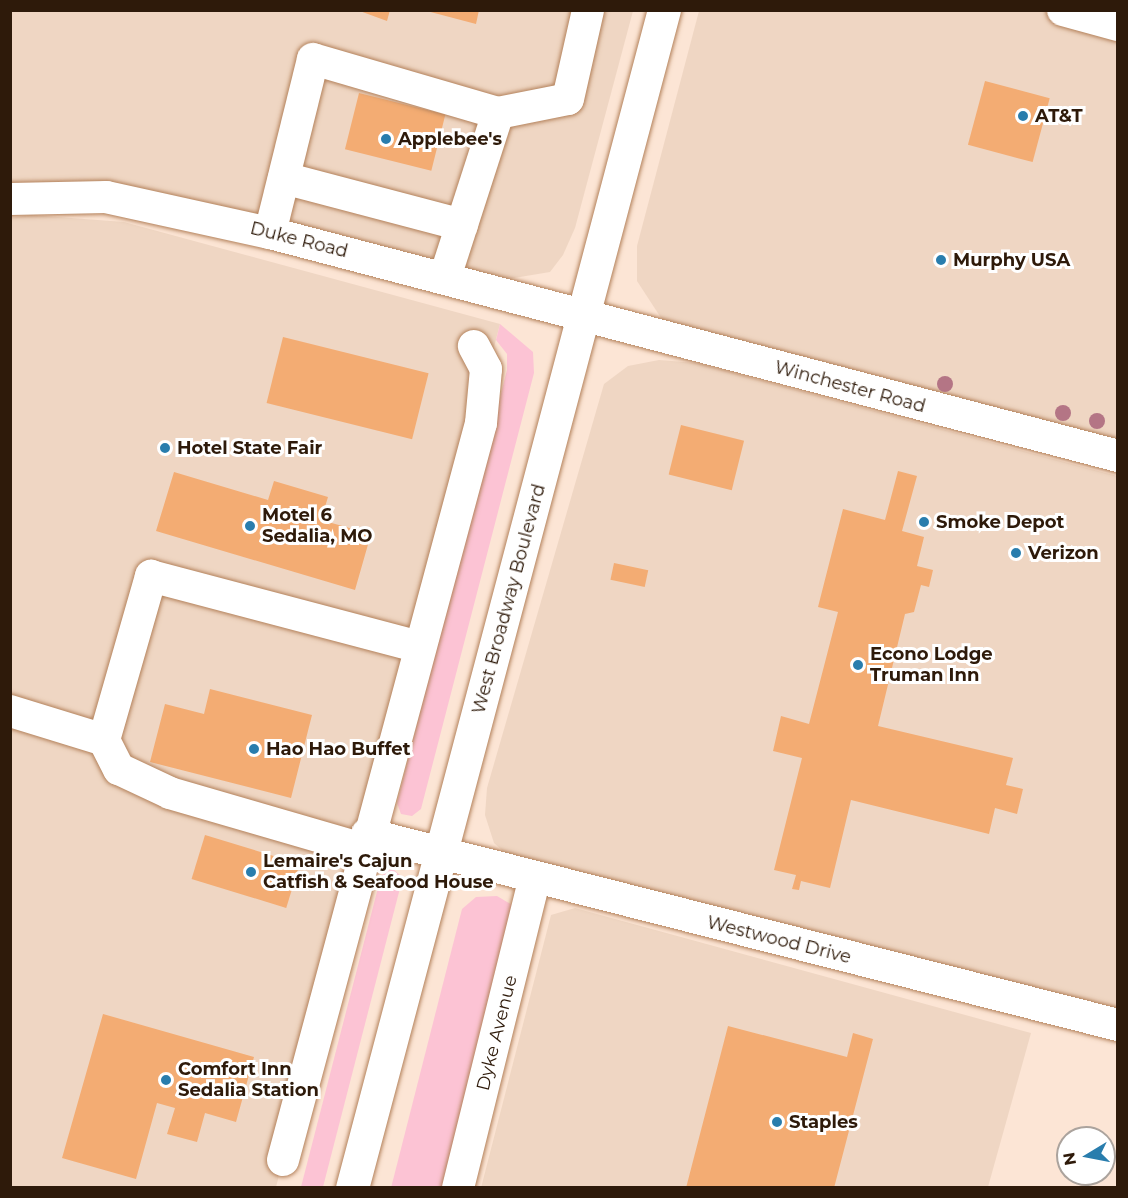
<!DOCTYPE html>
<style>
body{margin:0}
#map{position:relative;width:1128px;height:1198px;overflow:hidden;background:#fce5d5;font-family:Montserrat,sans-serif}
div>[style]{position:absolute}
.built>*{inset:0;background:#efd6c3}
.green>*{inset:0;background:#fcc3d4}
.building>*{inset:0;background:#f3ac73;transform-origin:0 0}
.roads{filter:drop-shadow(0 0 2px #b3815a) drop-shadow(0 0 2px #b3815a)}
.minor>*{height:32px;margin:-16px;padding:0 16px;transform-origin:16px;border-radius:16px;background:#fff}
.highway>*{height:33px;margin:-16.5px;padding:0 16.5px;transform-origin:16.5px;border-radius:16.5px;background:#fff}
.trees>*{width:16px;height:16px;margin:-8px;border-radius:50%;background:#b47585}
.dots>*{width:16px;height:16px;translate:-50% -50%;box-sizing:border-box;border:3px solid #fff;border-radius:50%}
span{translate:-50% -50%;white-space:nowrap;text-align:center;line-height:1.15;-webkit-text-stroke:6px #fff;paint-order:stroke}
.poi-label{font-size:18px;color:#2e1a0a;font-weight:700}
.left{translate:0 -50%;text-align:left}
.street-label{font-size:18px;color:#2e1a0a}
.frame{position:absolute;inset:0;border:12px solid #2e1a0a;pointer-events:none}
.north{position:absolute;left:1056px;top:1126px;width:60px;height:60px;box-sizing:border-box;background:#fff;border:2px solid #aba39d;border-radius:50%;rotate:260deg;font-size:16px;font-weight:700;line-height:24px;text-align:center;color:#2e1a0a}
.north::after{content:'';display:block;margin:auto;width:21px;height:27px;background:#297dad;clip-path:polygon(50% 0,100% 100%,50% 72%,0 100%)}
</style>
<div id="map">
<div class="built">
<div style="clip-path:polygon(10px 11px,633px 11px,575px 228px,563px 255px,550px 272px,502px 280px,11px 193px)"></div>
<div style="clip-path:polygon(699px 11px,1117px 11px,1117px 441px,665px 324px,637px 281px,637px 246px)"></div>
<div style="clip-path:polygon(31px 215px,124px 222px,500px 324px,276px 1187px,11px 1187px,10px 218px)"></div>
<div style="clip-path:polygon(659px 360px,696px 363px,1117px 476px,1117px 1018px,510px 857px,494px 843px,485px 815px,487px 788px,604px 384px,628px 366px)"></div>
<div style="clip-path:polygon(575px 908px,1031px 1033px,988px 1187px,481px 1188px,551px 915px)"></div>
</div>
<div class="green">
<div style="clip-path:polygon(500px 324px,533px 352px,534px 373px,421px 809px,412px 816px,401px 814px,397px 803px,507px 370px,507px 354px,496px 340px)"></div>
<div style="clip-path:polygon(392px 868px,402px 877px,399px 892px,323px 1187px,301px 1187px,381px 876px)"></div>
<div style="clip-path:polygon(497px 896px,514px 906px,451px 1187px,391px 1188px,462px 909px,476px 897px)"></div>
</div>
<div class="building">
<div style="clip-path:polygon(357px 10px,390px 10px,387px 21px)"></div>
<div style="clip-path:polygon(423px 10px,479px 10px,476px 24px)"></div>
<div style="left:985px;top:81px;width:67px;height:66px;rotate:15deg"></div>
<div style="left:359px;top:93px;width:89px;height:58px;rotate:14deg"></div>
<div style="left:283px;top:337px;width:150px;height:68px;rotate:14deg"></div>
<div style="left:681px;top:425px;width:65px;height:51px;rotate:14deg"></div>
<div style="clip-path:polygon(898px 471px,917px 476px,902px 531px,924px 537px,917px 566px,933px 570px,929px 587px,921px 585px,914px 612px,905px 614px,878px 726px,1013px 758px,1006px 785px,1023px 789px,1017px 814px,995px 808px,989px 834px,851px 800px,830px 888px,801px 881px,799px 890px,792px 889px,796px 875px,774px 870px,802px 758px,773px 751px,781px 716px,809px 724px,838px 612px,818px 607px,843px 509px,885px 520px)"></div>
<div style="clip-path:polygon(174px 472px,268px 500px,274px 481px,328px 497px,321px 520px,371px 534px,355px 590px,156px 531px)"></div>
<div style="left:614px;top:563px;width:35px;height:17px;rotate:12deg"></div>
<div style="clip-path:polygon(210px 689px,312px 715px,291px 798px,150px 762px,165px 704px,204px 714px)"></div>
<div style="left:205px;top:835px;width:99px;height:46px;rotate:17deg"></div>
<div style="clip-path:polygon(103px 1014px,254px 1057px,236px 1122px,205px 1113px,197px 1142px,167px 1134px,175px 1108px,157px 1103px,136px 1179px,62px 1158px)"></div>
<div style="clip-path:polygon(728px 1026px,847px 1057px,853px 1033px,873px 1039px,834px 1188px,686px 1188px)"></div>
</div>
<div class="roads">
<div class="minor">
<div style="left:1063px;top:10px;width:57px;rotate:15.3deg"></div>
<div style="left:284px;top:178px;width:184px;rotate:14.8deg"></div>
<div style="left:10px;top:199px;width:96px;rotate:-1.2deg"></div>
<div style="left:106px;top:197px;width:168px;rotate:12.4deg"></div>
<div style="left:270px;top:233px;width:877px;rotate:14.73deg"></div>
<div style="left:270px;top:233px;width:179px;rotate:-76.1deg"></div>
<div style="left:313px;top:59px;width:193px;rotate:16.3deg"></div>
<div style="left:445px;top:277px;width:172px;rotate:-72.1deg"></div>
<div style="left:498px;top:113px;width:71px;rotate:-11.3deg"></div>
<div style="left:568px;top:99px;width:91px;rotate:-77.3deg"></div>
<div style="left:10px;top:711px;width:98px;rotate:17.1deg"></div>
<div style="left:104px;top:740px;width:171px;rotate:-74deg"></div>
<div style="left:151px;top:576px;width:277px;rotate:14.8deg"></div>
<div style="left:104px;top:740px;width:33px;rotate:63deg"></div>
<div style="left:119px;top:769px;width:56px;rotate:25.2deg"></div>
<div style="left:170px;top:793px;width:201px;rotate:16.2deg"></div>
<div style="left:367px;top:834px;width:775px;rotate:14.27deg"></div>
<div style="left:283px;top:1160px;width:763px;rotate:-74.96deg"></div>
<div style="left:481px;top:423px;width:54px;rotate:-84.7deg"></div>
<div style="left:486px;top:369px;width:26px;rotate:-118deg"></div>
<div style="left:458px;top:1188px;width:319px;rotate:-76.1deg"></div>
</div>
<div class="highway">
<div style="left:352px;top:1188px;width:1219px;rotate:-75.17deg"></div>
</div>
</div>
<div class="trees">
<div style="left:945px;top:384px"></div>
<div style="left:1063px;top:413px"></div>
<div style="left:1097px;top:421px"></div>
</div>
<div class="dots">
<div style="left:1023px;top:116px;background:#297dad"></div>
<div style="left:386px;top:139px;background:#297dad"></div>
<div style="left:941px;top:260px;background:#297dad"></div>
<div style="left:165px;top:448px;background:#297dad"></div>
<div style="left:924px;top:522px;background:#297dad"></div>
<div style="left:250px;top:526px;background:#297dad"></div>
<div style="left:1016px;top:553px;background:#297dad"></div>
<div style="left:858px;top:665px;background:#297dad"></div>
<div style="left:254px;top:749px;background:#297dad"></div>
<div style="left:251px;top:872px;background:#297dad"></div>
<div style="left:166px;top:1080px;background:#297dad"></div>
<div style="left:777px;top:1122px;background:#297dad"></div>
</div>
<div class="poi-label">
<span class="left" style="left:1035px;top:116px">AT&amp;T</span>
<span class="left" style="left:398px;top:139px">Applebee's</span>
<span class="left" style="left:953px;top:260px">Murphy USA</span>
<span class="left" style="left:177px;top:448px">Hotel State Fair</span>
<span class="left" style="left:262px;top:526px">Motel 6<br>Sedalia, MO</span>
<span class="left" style="left:936px;top:522px">Smoke Depot</span>
<span class="left" style="left:1028px;top:553px">Verizon</span>
<span class="left" style="left:870px;top:665px">Econo Lodge<br>Truman Inn</span>
<span class="left" style="left:266px;top:749px">Hao Hao Buffet</span>
<span class="left" style="left:263px;top:872px">Lemaire's Cajun<br>Catfish &amp; Seafood House</span>
<span class="left" style="left:178px;top:1080px">Comfort Inn<br>Sedalia Station</span>
<span class="left" style="left:789px;top:1122px">Staples</span>
</div>
<div class="street-label">
<span style="left:299px;top:240px;rotate:14deg">Duke Road</span>
<span style="left:850px;top:387px;rotate:15deg">Winchester Road</span>
<span style="left:509px;top:599px;rotate:-75deg">West Broadway Boulevard</span>
<span style="left:779px;top:940px;rotate:14deg">Westwood Drive</span>
<span style="left:497px;top:1033px;rotate:-76deg">Dyke Avenue</span>
</div>
<div class="frame"></div>
<div class="north">N</div>
</div>
